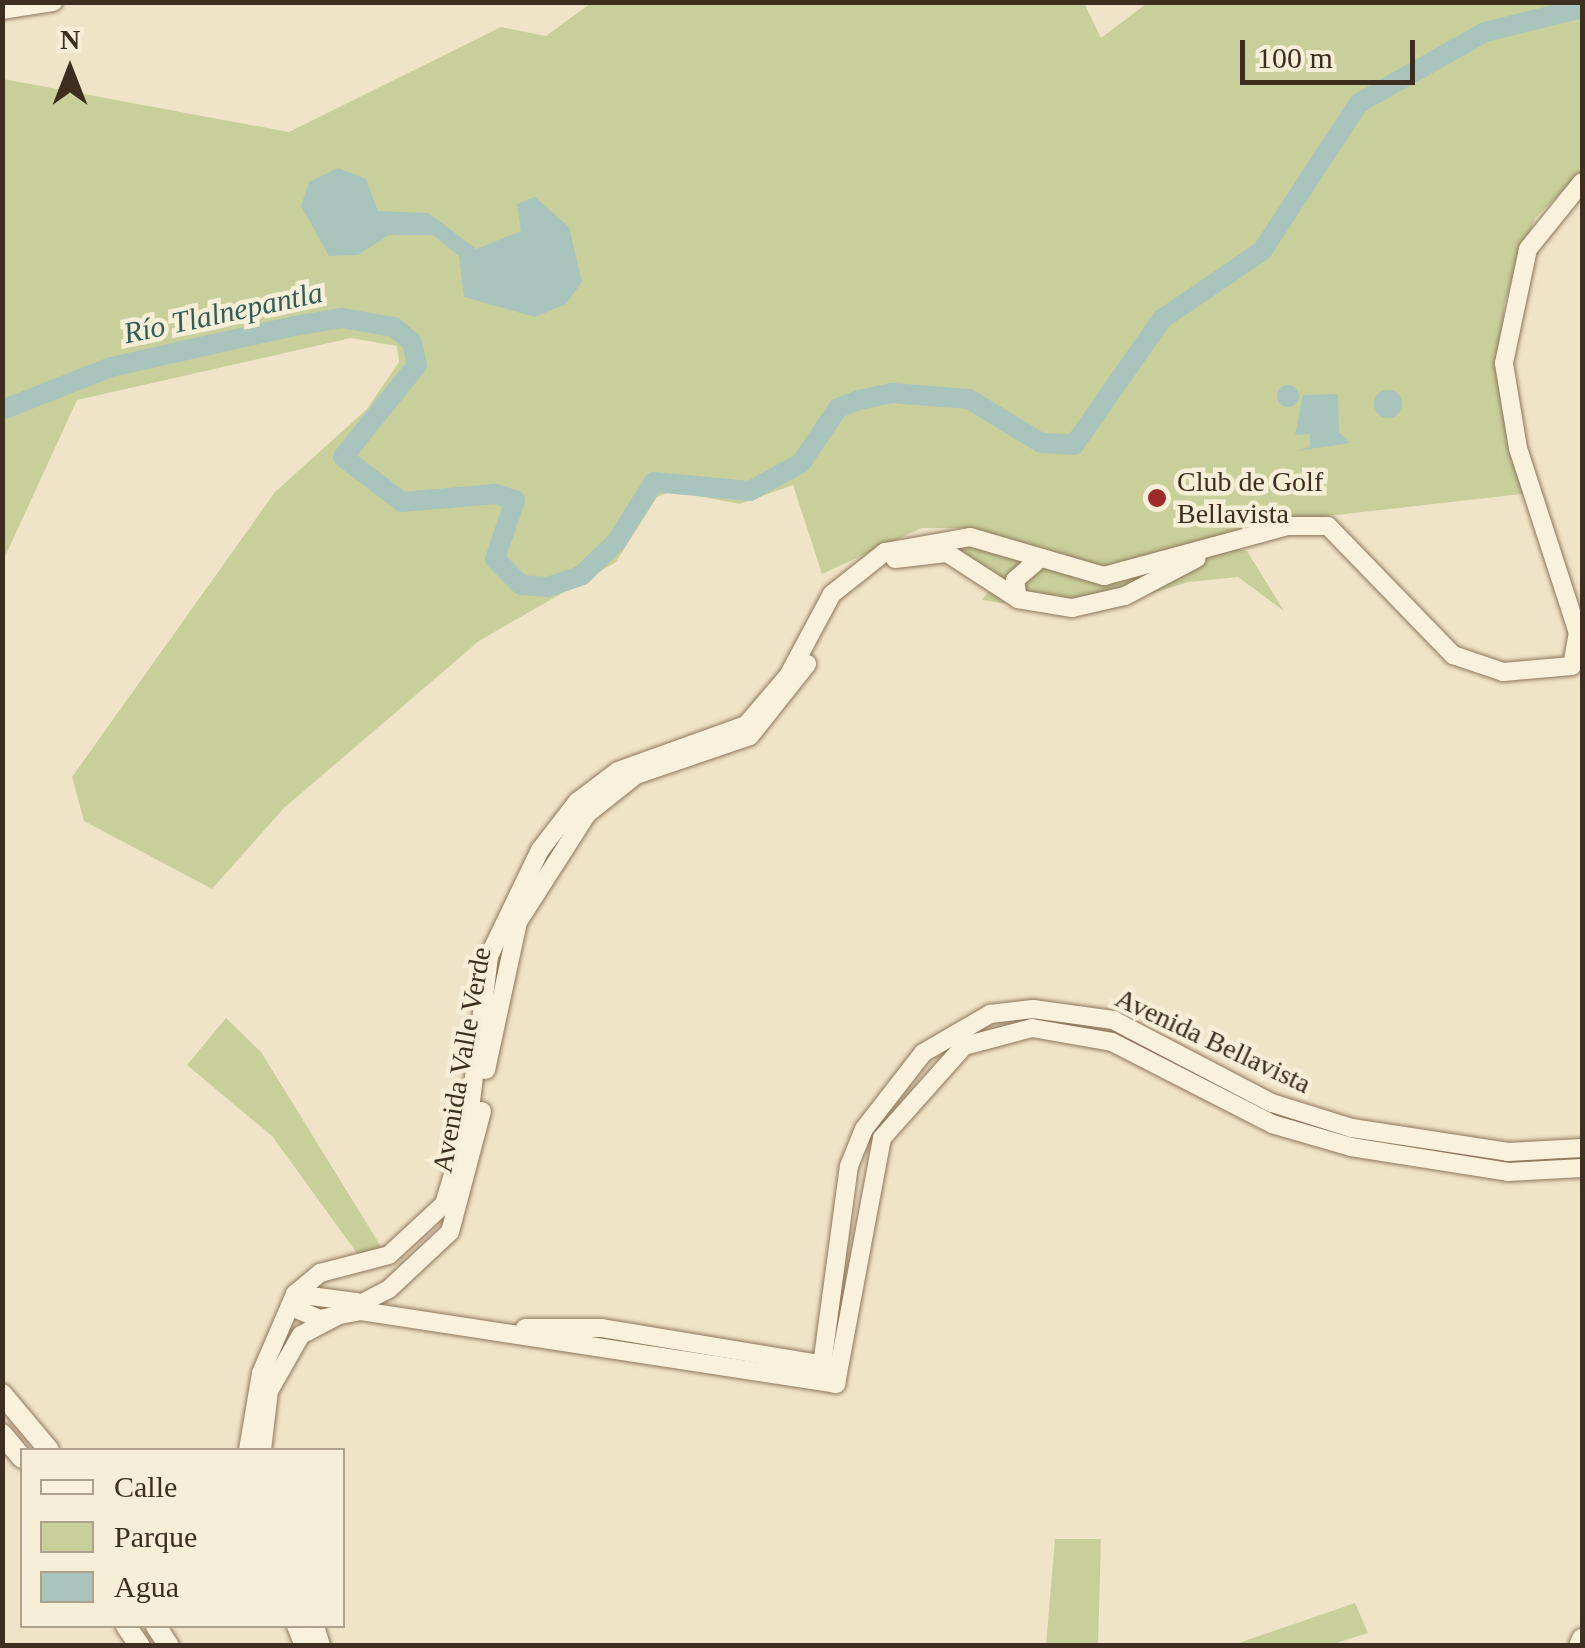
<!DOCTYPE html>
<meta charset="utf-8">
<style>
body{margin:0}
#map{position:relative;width:1585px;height:1648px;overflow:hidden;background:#f0e4c8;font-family:Georgia,serif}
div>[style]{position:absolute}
.green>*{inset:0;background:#c9cf9b}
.water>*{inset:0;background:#a9c4bc}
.round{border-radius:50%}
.river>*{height:20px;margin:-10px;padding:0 10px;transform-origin:10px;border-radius:10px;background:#a9c4bc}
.roads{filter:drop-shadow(0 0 2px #8d765c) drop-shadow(0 0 2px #8d765c)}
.tertiary>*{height:18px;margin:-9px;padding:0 9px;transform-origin:9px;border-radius:9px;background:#faf1dc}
.secondary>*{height:20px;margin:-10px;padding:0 10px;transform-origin:10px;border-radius:10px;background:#faf1dc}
.dots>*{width:28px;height:28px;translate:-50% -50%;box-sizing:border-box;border:5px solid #f7eed8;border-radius:50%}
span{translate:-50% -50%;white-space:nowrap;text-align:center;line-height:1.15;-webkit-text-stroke:9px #f7eed8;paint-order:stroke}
.poi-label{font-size:28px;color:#3d2e20}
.left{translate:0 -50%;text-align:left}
.street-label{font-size:28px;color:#3d2e20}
.water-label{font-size:30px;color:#2f5d5a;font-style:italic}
.frame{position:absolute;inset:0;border:5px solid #3d2e20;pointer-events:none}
.legend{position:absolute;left:20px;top:1448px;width:325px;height:180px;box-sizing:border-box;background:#f7eed8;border:2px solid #ada18e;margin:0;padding:12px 18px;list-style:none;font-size:30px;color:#3d2e20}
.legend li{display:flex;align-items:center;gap:20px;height:50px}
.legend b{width:50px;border:2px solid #ada18e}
.north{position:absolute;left:20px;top:20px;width:100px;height:100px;-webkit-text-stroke:8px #f7eed8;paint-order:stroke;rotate:0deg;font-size:28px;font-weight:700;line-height:40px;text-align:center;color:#3d2e20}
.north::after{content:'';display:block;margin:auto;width:35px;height:45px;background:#3d2e20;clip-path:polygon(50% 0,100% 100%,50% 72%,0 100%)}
.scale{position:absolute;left:1240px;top:40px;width:175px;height:45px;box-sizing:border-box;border:5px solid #3d2e20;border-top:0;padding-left:12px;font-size:30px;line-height:35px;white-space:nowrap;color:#3d2e20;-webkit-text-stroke:8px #f7eed8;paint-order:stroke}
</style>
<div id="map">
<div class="green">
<div style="clip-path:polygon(591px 3px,1084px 3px,1101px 38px,1147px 3px,1582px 3px,1582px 173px,1535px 218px,1504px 304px,1501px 362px,1530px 493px,1310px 518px,1101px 568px,973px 528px,922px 528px,822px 574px,793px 485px,740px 504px,672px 491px,657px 497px,616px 562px,479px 641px,284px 808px,212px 889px,84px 821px,72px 777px,275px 492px,367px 409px,399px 362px,397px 346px,351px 338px,77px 400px,3px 561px,3px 79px,289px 132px,501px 27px,546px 36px)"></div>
<div style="clip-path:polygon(944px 537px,1081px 577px,1224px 546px,1247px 551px,1284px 611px,1238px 577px,1189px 582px,1079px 615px,982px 600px,997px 580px,973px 560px,898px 547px)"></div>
<div style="clip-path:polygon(226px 1018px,261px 1052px,385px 1253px,362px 1260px,272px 1136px,187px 1065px)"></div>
<div style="clip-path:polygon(1055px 1539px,1101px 1539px,1098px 1645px,1046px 1645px)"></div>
<div style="clip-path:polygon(1355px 1603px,1368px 1633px,1330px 1645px,1233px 1645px)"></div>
</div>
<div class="water">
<div style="clip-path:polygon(338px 168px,366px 179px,378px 211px,429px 213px,476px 249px,521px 231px,517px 204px,535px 197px,569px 227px,582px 282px,566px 304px,535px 317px,464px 297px,459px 256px,433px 235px,389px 235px,358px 255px,329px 256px,301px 206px,309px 182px)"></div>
<div class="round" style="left:1277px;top:385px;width:22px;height:22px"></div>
<div class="round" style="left:1374px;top:390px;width:28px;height:28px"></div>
<div style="clip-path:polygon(1338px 394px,1339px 432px,1350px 443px,1296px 451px,1310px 447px,1310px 434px,1295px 435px,1303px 395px)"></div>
</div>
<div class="river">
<div style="left:2px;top:410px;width:117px;rotate:-21.5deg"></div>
<div style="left:111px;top:367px;width:188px;rotate:-12.6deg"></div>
<div style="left:294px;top:326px;width:49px;rotate:-9.5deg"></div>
<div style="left:342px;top:318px;width:53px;rotate:9.8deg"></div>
<div style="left:394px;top:327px;width:23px;rotate:40deg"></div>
<div style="left:412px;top:342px;width:24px;rotate:78deg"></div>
<div style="left:417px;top:365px;width:118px;rotate:128.8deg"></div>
<div style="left:343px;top:457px;width:74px;rotate:37.3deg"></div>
<div style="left:402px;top:502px;width:94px;rotate:-4.9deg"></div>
<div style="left:496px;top:494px;width:20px;rotate:18deg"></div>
<div style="left:515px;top:500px;width:62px;rotate:108.7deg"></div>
<div style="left:495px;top:559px;width:37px;rotate:45deg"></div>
<div style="left:521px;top:585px;width:27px;rotate:4deg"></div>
<div style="left:548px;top:587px;width:36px;rotate:-19deg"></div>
<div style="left:582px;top:575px;width:47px;rotate:-44.1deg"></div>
<div style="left:616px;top:542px;width:71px;rotate:-57.7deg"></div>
<div style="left:654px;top:482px;width:96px;rotate:5.4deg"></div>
<div style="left:750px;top:491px;width:58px;rotate:-28.8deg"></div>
<div style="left:801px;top:463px;width:66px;rotate:-56.1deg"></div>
<div style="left:838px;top:408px;width:22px;rotate:-21deg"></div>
<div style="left:859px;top:400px;width:33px;rotate:-12deg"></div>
<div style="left:891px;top:393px;width:78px;rotate:4.4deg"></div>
<div style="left:969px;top:399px;width:84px;rotate:31.4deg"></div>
<div style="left:1041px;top:443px;width:33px;rotate:3deg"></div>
<div style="left:1074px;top:445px;width:154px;rotate:-55.1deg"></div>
<div style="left:1162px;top:319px;width:121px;rotate:-34.2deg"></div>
<div style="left:1262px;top:251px;width:177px;rotate:-56.8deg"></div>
<div style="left:1359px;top:103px;width:145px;rotate:-29.4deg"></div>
<div style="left:1485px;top:32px;width:100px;rotate:-13.9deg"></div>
</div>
<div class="roads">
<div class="tertiary">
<div style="left:2px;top:10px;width:52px;rotate:-8.9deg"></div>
<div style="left:895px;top:559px;width:52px;rotate:-6.6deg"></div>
<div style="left:947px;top:553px;width:85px;rotate:32.9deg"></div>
<div style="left:1018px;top:599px;width:55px;rotate:9.5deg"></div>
<div style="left:1072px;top:608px;width:54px;rotate:-12.8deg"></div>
<div style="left:1125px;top:596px;width:81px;rotate:-27.8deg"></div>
<div style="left:1018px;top:599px;width:19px;rotate:-99deg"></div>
<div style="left:1015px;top:580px;width:28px;rotate:-41deg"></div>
<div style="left:486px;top:1070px;width:151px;rotate:-77.8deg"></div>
<div style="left:518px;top:922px;width:128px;rotate:-57.4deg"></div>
<div style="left:587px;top:814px;width:63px;rotate:-38.5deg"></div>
<div style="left:636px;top:775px;width:120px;rotate:-18.9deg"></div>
<div style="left:750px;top:736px;width:92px;rotate:-51.6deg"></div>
<div style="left:295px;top:1294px;width:63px;rotate:7.4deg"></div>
<div style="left:290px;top:1306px;width:32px;rotate:24deg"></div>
<div style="left:319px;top:1319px;width:43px;rotate:-10.8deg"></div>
<div style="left:361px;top:1311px;width:481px;rotate:8.7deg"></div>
<div style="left:836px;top:1384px;width:250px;rotate:-79.4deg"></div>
<div style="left:882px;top:1138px;width:123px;rotate:-48.3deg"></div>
<div style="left:964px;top:1046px;width:70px;rotate:-14.8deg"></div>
<div style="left:1032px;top:1028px;width:81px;rotate:9.9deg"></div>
<div style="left:1112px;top:1042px;width:180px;rotate:27.1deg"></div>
<div style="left:1272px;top:1124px;width:82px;rotate:16.2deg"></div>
<div style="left:1351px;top:1147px;width:159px;rotate:9deg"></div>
<div style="left:1508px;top:1172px;width:74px;rotate:-3.1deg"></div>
<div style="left:525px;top:1328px;width:77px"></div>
<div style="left:602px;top:1328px;width:232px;rotate:9.4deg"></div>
<div style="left:820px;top:1380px;width:216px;rotate:-82.3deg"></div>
<div style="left:849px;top:1166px;width:40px;rotate:-68deg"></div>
<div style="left:864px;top:1129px;width:96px;rotate:-52.2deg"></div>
<div style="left:923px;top:1053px;width:78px;rotate:-30.2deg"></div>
<div style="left:990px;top:1014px;width:43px;rotate:-6.6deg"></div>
<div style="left:1033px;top:1009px;width:81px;rotate:7.8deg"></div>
<div style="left:1113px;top:1020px;width:179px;rotate:27.6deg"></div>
<div style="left:1272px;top:1103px;width:84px;rotate:17.4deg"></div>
<div style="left:1352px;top:1128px;width:158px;rotate:8.7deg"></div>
<div style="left:1508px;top:1152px;width:74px;rotate:-3.1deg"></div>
<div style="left:248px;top:1450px;width:78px;rotate:-80.4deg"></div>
<div style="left:261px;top:1373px;width:86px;rotate:-66.7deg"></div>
<div style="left:295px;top:1294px;width:33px;rotate:-40deg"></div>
<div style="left:320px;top:1273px;width:71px;rotate:-14.6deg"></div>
<div style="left:389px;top:1255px;width:75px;rotate:-42.8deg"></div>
<div style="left:444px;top:1204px;width:83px;rotate:-73.1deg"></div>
<div style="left:468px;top:1125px;width:170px;rotate:-82.9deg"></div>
<div style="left:489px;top:956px;width:118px;rotate:-64.3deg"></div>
<div style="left:540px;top:850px;width:61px;rotate:-52.4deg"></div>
<div style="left:577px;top:802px;width:51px;rotate:-37.1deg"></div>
<div style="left:618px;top:771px;width:136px;rotate:-19.8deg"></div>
<div style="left:746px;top:725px;width:65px;rotate:-49.4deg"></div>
<div style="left:788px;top:676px;width:93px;rotate:-61.8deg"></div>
<div style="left:832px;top:594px;width:68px;rotate:-38.4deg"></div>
<div style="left:885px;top:552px;width:86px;rotate:-10deg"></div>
<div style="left:970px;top:537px;width:140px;rotate:16.2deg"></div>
<div style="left:1104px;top:576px;width:191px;rotate:-15.2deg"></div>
<div style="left:1288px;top:526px;width:40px"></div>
<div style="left:1328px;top:526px;width:180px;rotate:45.9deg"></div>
<div style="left:1453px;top:655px;width:53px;rotate:18.8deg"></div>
<div style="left:1503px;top:672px;width:69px;rotate:-5deg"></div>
<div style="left:1572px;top:666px;width:34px;rotate:-80deg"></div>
<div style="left:1578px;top:633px;width:194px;rotate:-108deg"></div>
<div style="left:1518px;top:448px;width:86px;rotate:-99.4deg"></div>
<div style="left:1504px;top:363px;width:116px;rotate:-78.1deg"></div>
<div style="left:1528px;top:249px;width:86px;rotate:-51.1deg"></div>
<div style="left:262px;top:1450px;width:59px;rotate:-83.2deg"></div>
<div style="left:269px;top:1391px;width:64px;rotate:-60.3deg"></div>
<div style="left:301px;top:1335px;width:99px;rotate:-27.6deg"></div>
<div style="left:389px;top:1289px;width:83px;rotate:-43.1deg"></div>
<div style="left:450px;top:1232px;width:125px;rotate:-75.2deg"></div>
<div style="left:296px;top:1626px;width:22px;rotate:68deg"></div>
<div style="left:315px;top:1626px;width:21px;rotate:73deg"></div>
</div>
<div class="secondary">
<div style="left:2px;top:1394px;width:73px;rotate:50deg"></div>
<div style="left:2px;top:1434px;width:31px;rotate:50deg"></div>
<div style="left:126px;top:1626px;width:24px;rotate:55deg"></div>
<div style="left:156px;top:1626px;width:24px;rotate:57deg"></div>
<div style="left:1579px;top:1646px;width:8px;rotate:-67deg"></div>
</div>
</div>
<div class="dots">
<div style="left:1157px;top:498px;background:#9e2a2b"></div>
</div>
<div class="poi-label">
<span class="left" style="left:1177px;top:498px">Club de Golf<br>Bellavista</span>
</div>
<div class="street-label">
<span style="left:1213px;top:1041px;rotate:25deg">Avenida Bellavista</span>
<span style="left:462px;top:1060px;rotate:-80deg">Avenida Valle Verde</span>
</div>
<div class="water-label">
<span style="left:223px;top:313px;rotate:-12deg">Río Tlalnepantla</span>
</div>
<div class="frame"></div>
<ul class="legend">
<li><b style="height:12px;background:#faf1dc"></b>Calle</li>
<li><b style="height:28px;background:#c9cf9b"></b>Parque</li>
<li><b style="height:28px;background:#a9c4bc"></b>Agua</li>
</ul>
<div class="north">N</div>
<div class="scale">100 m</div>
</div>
